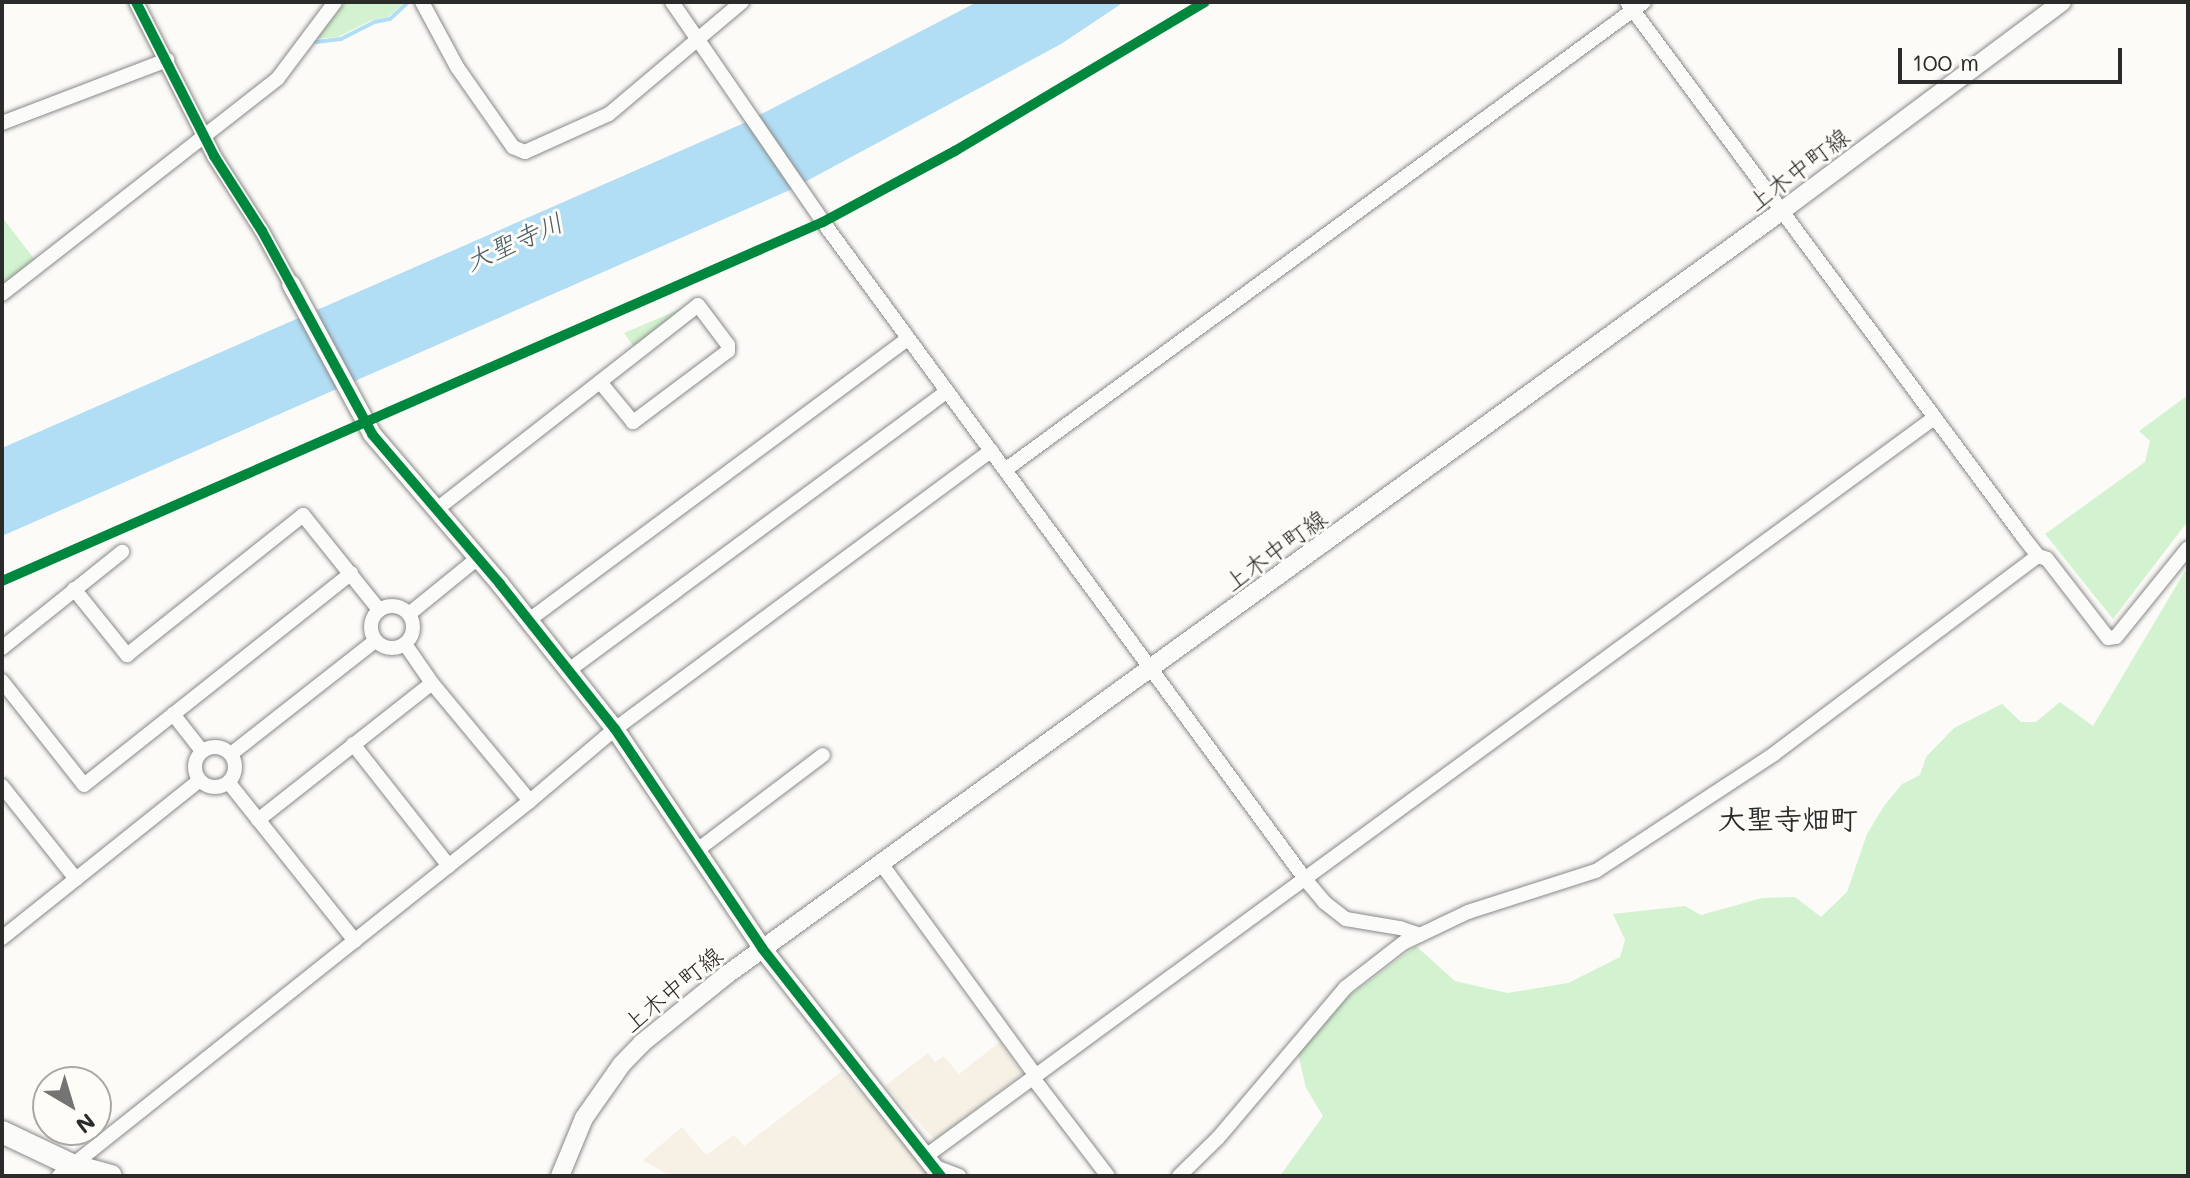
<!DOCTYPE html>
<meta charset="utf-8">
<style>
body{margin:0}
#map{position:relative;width:2190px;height:1178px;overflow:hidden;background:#fcfbf8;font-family:Mali,"Klee One",sans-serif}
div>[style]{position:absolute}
.built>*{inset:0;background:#f6f0e5}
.green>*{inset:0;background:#d3f3d0}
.water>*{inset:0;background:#b2def5}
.stream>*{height:4px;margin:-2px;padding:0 2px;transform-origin:2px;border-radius:2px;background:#b2def5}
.roads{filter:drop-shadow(0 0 2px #898987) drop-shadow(0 0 2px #898987)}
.street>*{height:14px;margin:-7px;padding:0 7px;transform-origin:7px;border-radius:7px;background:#fbfbf9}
.street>.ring{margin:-7px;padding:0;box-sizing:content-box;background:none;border:14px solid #fbfbf9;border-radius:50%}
.secondary>*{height:18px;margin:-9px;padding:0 9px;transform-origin:9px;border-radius:9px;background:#fbfbf9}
.primary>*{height:22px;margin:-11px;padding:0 11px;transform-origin:11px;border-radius:11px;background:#fbfbf9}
.cycleway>*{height:10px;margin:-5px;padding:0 5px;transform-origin:5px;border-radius:5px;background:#00873e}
span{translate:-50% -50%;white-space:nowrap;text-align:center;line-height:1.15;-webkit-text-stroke:6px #fdfcf7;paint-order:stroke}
.street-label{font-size:24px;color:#2b2b2b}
.water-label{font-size:26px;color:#4a5d67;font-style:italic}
.quarter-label{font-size:28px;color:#2b2b2b;font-weight:700}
.frame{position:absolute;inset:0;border:4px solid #2b2b2b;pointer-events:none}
.north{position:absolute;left:32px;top:1066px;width:80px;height:80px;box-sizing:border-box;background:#fdfcf7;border:2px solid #a9a8a5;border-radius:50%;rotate:142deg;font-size:22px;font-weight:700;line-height:32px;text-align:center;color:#2b2b2b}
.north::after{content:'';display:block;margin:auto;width:28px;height:36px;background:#747473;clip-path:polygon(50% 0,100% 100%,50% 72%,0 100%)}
.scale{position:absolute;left:1898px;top:48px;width:224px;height:36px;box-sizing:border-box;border:4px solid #2b2b2b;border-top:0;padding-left:10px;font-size:24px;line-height:28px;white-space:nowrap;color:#2b2b2b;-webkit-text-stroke:6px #fdfcf7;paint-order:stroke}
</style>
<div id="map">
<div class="built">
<div style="clip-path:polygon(1000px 1042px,1022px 1074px,935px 1140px,885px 1086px,928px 1053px,935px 1062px,944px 1056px,959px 1074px)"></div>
<div style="clip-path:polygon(842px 1071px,932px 1176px,670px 1176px,643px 1160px,682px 1127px,706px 1155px,734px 1135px,744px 1146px)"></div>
</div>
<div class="green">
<div style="clip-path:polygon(346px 2px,405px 2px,388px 17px,372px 20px,338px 37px,315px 39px)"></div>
<div style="clip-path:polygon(2px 217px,35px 260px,2px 286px)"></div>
<div style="clip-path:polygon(692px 304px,634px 347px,624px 333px)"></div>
<div style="clip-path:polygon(2188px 395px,2188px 521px,2113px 619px,2045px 534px,2145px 462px,2150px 441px,2139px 431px)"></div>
<div style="clip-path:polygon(2188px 566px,2188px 1176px,1280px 1176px,1323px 1116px,1306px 1088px,1297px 1049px,1349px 996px,1416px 946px,1455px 981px,1507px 993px,1568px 983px,1620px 957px,1625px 940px,1613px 914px,1685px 906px,1701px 915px,1762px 898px,1795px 897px,1821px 917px,1847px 892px,1867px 834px,1884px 806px,1902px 784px,1920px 775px,1926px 757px,1954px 728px,2002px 704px,2021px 722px,2036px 722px,2060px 702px,2093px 726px)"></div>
</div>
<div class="water">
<div style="clip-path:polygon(977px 2px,1124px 2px,1061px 44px,790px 190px,2px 536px,2px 448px,744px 123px)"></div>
</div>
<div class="stream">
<div style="left:316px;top:42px;width:25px;rotate:-7deg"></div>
<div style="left:341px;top:39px;width:37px;rotate:-27deg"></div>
<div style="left:374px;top:22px;width:16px;rotate:-11deg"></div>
<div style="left:390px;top:19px;width:25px;rotate:-43deg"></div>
</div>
<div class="roads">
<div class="street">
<div style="left:136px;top:2px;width:173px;rotate:63.1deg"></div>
<div style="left:214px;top:156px;width:89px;rotate:57.4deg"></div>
<div style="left:262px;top:231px;width:60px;rotate:61.3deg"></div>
<div style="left:422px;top:2px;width:74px;rotate:61.7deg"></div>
<div style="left:457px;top:67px;width:98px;rotate:55deg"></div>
<div style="left:513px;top:147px;width:13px;rotate:23deg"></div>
<div style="left:525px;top:152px;width:92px;rotate:-24.3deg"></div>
<div style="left:609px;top:114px;width:174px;rotate:-40.1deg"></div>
<div style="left:672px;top:2px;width:267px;rotate:55.5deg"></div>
<div style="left:823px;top:222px;width:815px;rotate:53.73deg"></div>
<div style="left:1305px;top:879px;width:30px;rotate:50deg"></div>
<div style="left:1324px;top:902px;width:28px;rotate:38deg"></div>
<div style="left:1346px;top:919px;width:55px;rotate:9.5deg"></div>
<div style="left:1400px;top:928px;width:21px;rotate:19deg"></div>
<div style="left:1627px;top:2px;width:667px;rotate:53.47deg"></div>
<div style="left:2024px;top:538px;width:23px;rotate:52deg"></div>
<div style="left:2038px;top:556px;width:9px;rotate:18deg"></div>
<div style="left:2047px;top:559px;width:100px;rotate:52.3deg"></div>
<div style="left:2108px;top:638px;width:8px;rotate:-7deg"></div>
<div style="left:2116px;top:637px;width:114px;rotate:-51deg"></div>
<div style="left:2px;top:123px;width:177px;rotate:-20.9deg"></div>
<div style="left:2px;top:294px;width:350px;rotate:-38deg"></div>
<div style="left:278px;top:78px;width:95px;rotate:-53.1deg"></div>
<div style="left:1005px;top:470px;width:792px;rotate:-36.22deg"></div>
<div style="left:437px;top:509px;width:331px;rotate:-38deg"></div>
<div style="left:698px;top:305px;width:50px;rotate:53.1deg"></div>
<div style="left:728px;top:345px;width:6px;rotate:90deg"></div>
<div style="left:728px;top:351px;width:119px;rotate:143.2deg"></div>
<div style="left:633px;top:422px;width:52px;rotate:-129.5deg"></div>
<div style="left:74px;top:589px;width:85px;rotate:51.2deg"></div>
<div style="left:127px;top:655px;width:225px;rotate:-38.5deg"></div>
<div style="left:303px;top:515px;width:122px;rotate:51.3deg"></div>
<div class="ring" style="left:371px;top:606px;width:28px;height:28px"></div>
<div style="left:409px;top:614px;width:89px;rotate:-39.1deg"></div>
<div style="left:529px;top:620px;width:472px;rotate:-36.6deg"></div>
<div style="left:405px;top:644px;width:47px;rotate:55.3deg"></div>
<div style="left:432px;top:683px;width:153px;rotate:50.3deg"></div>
<div style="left:2px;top:648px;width:154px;rotate:-38.7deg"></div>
<div style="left:569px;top:670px;width:470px;rotate:-36.4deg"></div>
<div style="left:2px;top:681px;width:132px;rotate:51.7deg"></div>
<div style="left:84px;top:785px;width:341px;rotate:-38.4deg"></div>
<div style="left:173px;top:714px;width:47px;rotate:51.9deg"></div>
<div style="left:353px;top:744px;width:155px;rotate:51.8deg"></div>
<div class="ring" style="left:195px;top:747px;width:26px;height:26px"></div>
<div style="left:231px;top:754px;width:183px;rotate:-38.1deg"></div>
<div style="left:229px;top:783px;width:202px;rotate:51.4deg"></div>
<div style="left:2px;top:786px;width:119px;rotate:51.5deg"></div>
<div style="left:258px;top:820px;width:221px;rotate:-38.2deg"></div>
<div style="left:696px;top:851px;width:159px;rotate:-37.1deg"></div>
<div style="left:880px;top:862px;width:265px;rotate:53.9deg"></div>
<div style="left:2px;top:938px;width:252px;rotate:-38.6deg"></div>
<div style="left:1033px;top:1078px;width:123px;rotate:52.6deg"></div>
<div style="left:926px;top:1156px;width:1249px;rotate:-36.21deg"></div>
<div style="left:933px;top:1166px;width:28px;rotate:21deg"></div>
<div style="left:59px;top:1176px;width:602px;rotate:-38.53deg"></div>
<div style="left:530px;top:801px;width:111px;rotate:-40.3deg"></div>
<div style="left:615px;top:729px;width:468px;rotate:-36.5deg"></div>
<div style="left:1179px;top:1176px;width:54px;rotate:-44.3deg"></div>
<div style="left:1218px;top:1138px;width:197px;rotate:-49.7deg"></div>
<div style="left:1345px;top:988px;width:73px;rotate:-37.8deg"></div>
<div style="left:1403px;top:943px;width:72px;rotate:-25.5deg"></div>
<div style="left:1468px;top:912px;width:134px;rotate:-17.8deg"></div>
<div style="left:1596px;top:871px;width:213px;rotate:-33.3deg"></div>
<div style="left:1774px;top:754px;width:330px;rotate:-36.9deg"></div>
</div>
<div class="secondary">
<div style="left:291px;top:284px;width:170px;rotate:61.6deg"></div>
<div style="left:372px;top:434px;width:197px;rotate:49.5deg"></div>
<div style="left:500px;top:584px;width:185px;rotate:51.6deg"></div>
<div style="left:615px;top:729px;width:264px;rotate:56.1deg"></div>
<div style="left:762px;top:948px;width:290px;rotate:51.9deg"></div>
<div style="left:560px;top:1176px;width:63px;rotate:-67.5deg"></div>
<div style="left:584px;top:1118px;width:66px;rotate:-54.9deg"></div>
<div style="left:622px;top:1064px;width:29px;rotate:-46deg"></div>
<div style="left:642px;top:1043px;width:107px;rotate:-38.9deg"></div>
<div style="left:725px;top:976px;width:1306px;rotate:-35.9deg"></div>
<div style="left:1783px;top:210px;width:348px;rotate:-36.7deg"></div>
</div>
<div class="primary">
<div style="left:2px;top:1132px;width:80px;rotate:25.3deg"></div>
<div style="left:74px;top:1166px;width:38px;rotate:15deg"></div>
</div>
</div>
<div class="cycleway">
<div style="left:136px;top:2px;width:173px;rotate:63.1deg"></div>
<div style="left:214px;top:156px;width:89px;rotate:57.4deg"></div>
<div style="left:262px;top:231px;width:231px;rotate:61.5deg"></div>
<div style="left:372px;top:434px;width:197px;rotate:49.5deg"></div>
<div style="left:500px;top:584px;width:185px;rotate:51.6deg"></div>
<div style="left:615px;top:729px;width:264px;rotate:56.1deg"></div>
<div style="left:762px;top:948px;width:290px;rotate:51.9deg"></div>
<div style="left:2px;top:581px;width:896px;rotate:-23.62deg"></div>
<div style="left:823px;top:222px;width:150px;rotate:-28.3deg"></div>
<div style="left:955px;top:151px;width:291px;rotate:-30.8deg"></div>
</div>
<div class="street-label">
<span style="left:1798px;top:169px;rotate:-37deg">上木中町線</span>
<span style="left:1275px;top:550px;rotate:-36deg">上木中町線</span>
<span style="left:672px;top:989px;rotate:-39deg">上木中町線</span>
</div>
<div class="water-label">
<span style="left:514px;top:242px;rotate:-24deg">大聖寺川</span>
</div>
<div class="quarter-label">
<span style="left:1788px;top:818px">大聖寺畑町</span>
</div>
<div class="frame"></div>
<div class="north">N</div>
<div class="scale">100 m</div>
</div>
